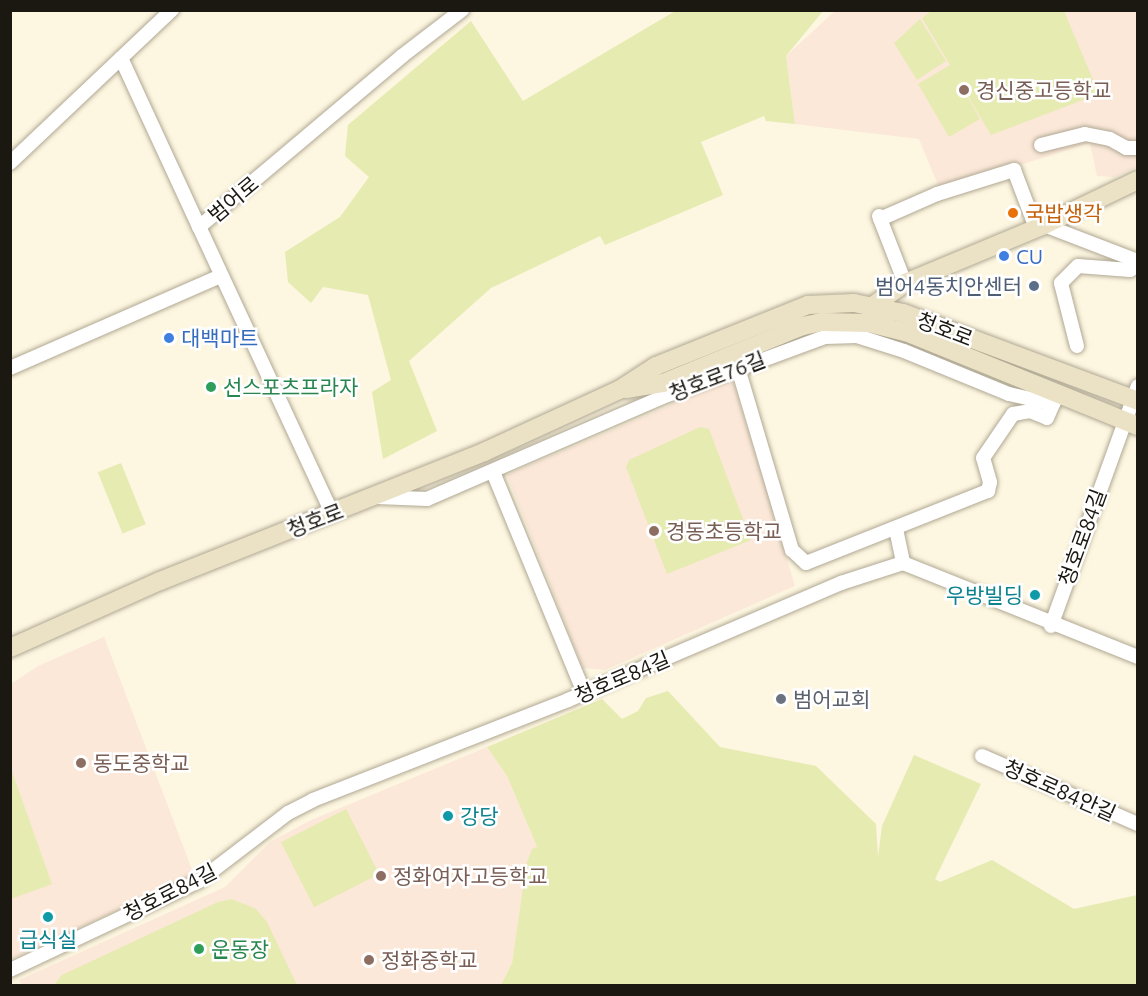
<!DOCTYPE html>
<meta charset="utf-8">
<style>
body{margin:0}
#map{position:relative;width:1148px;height:996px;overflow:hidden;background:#fdf6e0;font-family:Ubuntu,"Noto Sans KR",sans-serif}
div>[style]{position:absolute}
.education>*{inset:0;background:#fce8d8}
.green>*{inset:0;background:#e6ebb2;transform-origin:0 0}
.roads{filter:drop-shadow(0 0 2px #b0a894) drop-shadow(0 0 2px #b0a894)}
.street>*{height:14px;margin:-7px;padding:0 7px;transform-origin:7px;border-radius:7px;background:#fff}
.secondary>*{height:18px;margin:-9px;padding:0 9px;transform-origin:9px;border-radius:9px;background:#ebe2c5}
.dots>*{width:16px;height:16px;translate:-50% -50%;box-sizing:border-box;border:3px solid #fff;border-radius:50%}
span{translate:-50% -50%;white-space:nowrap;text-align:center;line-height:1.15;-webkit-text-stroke:5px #fff;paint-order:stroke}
.education-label{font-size:21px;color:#785e54}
.left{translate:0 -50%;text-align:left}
.street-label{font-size:21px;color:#1b1811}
.food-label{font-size:21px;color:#c56008}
.shop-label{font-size:21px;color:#366cbe}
.service-label{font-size:21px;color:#4e5e75}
.right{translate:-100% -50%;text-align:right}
.leisure-label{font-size:21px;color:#27864d}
.culture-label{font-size:21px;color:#0d838f}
.worship-label{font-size:21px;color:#5b616d}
.frame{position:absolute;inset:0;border:12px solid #1b1811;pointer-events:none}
</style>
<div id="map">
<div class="education">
<div style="clip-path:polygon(835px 11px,1137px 11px,1137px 167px,1114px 177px,1097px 176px,1090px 143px,940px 190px,919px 139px,795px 124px,786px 56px)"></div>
<div style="clip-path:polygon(732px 379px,795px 586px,605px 670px,583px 668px,507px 475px)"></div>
<div style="clip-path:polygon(104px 637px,194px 875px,11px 959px,11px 684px,38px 666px)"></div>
<div style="clip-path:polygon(487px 747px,507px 776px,537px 847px,526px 865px,512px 963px,501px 985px,22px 986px,19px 980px,225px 887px,270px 842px,309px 821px)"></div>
</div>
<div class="green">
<div style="clip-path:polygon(677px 10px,823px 11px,786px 56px,795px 124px,766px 121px,764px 116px,701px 142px,723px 195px,605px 245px,600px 236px,491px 288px,409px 361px,437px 431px,383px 459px,372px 392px,391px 380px,368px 295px,323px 287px,311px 303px,288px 282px,285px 252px,340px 217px,369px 177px,345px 156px,348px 125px,471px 21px,523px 101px)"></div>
<div style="clip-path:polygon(1064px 11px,1097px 89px,1093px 96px,991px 135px,953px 71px,980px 119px,949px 137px,918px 84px,950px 65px,922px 18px,931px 11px)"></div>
<div style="clip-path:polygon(920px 19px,946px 61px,917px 80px,894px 43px)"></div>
<div style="clip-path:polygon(700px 427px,709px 429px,751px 540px,667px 574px,626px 467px,629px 460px)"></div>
<div style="left:121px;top:463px;width:66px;height:25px;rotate:68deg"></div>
<div style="clip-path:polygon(668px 691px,720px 747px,816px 766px,876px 824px,878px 857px,882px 826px,914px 755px,981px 784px,935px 879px,940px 882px,992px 860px,1074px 909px,1137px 895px,1137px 985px,501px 985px,512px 963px,526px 865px,532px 849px,537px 847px,507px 776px,487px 747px,602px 699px,622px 719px,638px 711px,646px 698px)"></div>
<div style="clip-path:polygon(11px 769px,52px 884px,11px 899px,10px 899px)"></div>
<div style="left:346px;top:809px;width:73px;height:73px;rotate:63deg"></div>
<div style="clip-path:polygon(232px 899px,256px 909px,267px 922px,297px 985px,54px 985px,62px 975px,218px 902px)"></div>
</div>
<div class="roads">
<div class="street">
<div style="left:121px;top:58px;width:186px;rotate:65.2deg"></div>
<div style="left:1041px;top:145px;width:45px;rotate:-14deg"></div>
<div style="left:1085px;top:134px;width:25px;rotate:11deg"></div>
<div style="left:1110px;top:139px;width:18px;rotate:29deg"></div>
<div style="left:1126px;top:148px;width:12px"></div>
<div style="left:10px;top:163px;width:223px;rotate:-43.4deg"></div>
<div style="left:879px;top:216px;width:72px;rotate:68.8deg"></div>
<div style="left:880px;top:219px;width:62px;rotate:-23.7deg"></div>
<div style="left:937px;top:194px;width:81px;rotate:-17.3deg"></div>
<div style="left:1014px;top:170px;width:62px;rotate:69.2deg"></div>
<div style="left:1044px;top:225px;width:101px;rotate:21deg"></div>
<div style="left:1077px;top:346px;width:65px;rotate:-104.3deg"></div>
<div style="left:1061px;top:283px;width:24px;rotate:-45deg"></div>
<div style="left:1078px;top:266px;width:52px;rotate:4.4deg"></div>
<div style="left:1130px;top:270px;width:9px;rotate:-32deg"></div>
<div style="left:10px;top:368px;width:230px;rotate:-23.6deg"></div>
<div style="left:738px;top:368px;width:190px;rotate:73.5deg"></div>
<div style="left:792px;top:550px;width:19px;rotate:43deg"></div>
<div style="left:806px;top:563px;width:196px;rotate:-21.6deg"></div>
<div style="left:988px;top:491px;width:9px;rotate:-77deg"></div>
<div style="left:990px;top:482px;width:25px;rotate:-106deg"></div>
<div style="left:983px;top:458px;width:53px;rotate:-55.7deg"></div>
<div style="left:1013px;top:414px;width:17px;rotate:-10deg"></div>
<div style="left:1030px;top:411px;width:18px;rotate:22deg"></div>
<div style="left:1047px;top:418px;width:15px;rotate:-67deg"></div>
<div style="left:493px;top:472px;width:239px;rotate:67.6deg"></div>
<div style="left:377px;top:497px;width:50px;rotate:2.3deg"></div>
<div style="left:427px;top:499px;width:254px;rotate:-23.4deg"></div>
<div style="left:660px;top:398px;width:176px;rotate:-20.3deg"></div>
<div style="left:825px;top:337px;width:32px;rotate:-2deg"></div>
<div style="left:857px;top:336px;width:49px;rotate:17.7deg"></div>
<div style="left:904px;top:351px;width:113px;rotate:22.3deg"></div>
<div style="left:1009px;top:394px;width:45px;rotate:12.8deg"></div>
<div style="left:1053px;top:404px;width:11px;rotate:-63deg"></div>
<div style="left:332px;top:513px;width:315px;rotate:-114.9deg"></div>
<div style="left:199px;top:227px;width:265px;rotate:-40.1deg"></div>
<div style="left:402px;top:56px;width:76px;rotate:-37.5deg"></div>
<div style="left:896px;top:529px;width:35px;rotate:78deg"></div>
<div style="left:1051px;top:626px;width:255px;rotate:-70.1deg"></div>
<div style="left:982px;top:756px;width:170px;rotate:23.6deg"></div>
<div style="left:10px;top:970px;width:209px;rotate:-25.2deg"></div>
<div style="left:199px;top:881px;width:112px;rotate:-37.4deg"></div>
<div style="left:288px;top:813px;width:28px;rotate:-27deg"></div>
<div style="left:313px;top:800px;width:274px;rotate:-21.4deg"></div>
<div style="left:568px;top:700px;width:297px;rotate:-23.2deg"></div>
<div style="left:841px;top:583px;width:65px;rotate:-17.9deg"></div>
<div style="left:903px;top:563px;width:253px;rotate:21.8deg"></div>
</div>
<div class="secondary">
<div style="left:871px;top:307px;width:42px;rotate:-35.2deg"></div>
<div style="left:905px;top:283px;width:151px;rotate:-22.6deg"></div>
<div style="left:1044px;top:225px;width:104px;rotate:-25.6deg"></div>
<div style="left:626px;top:389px;width:37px;rotate:-9deg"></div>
<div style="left:663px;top:383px;width:151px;rotate:-22.2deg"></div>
<div style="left:803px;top:326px;width:19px;rotate:-12deg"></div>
<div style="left:822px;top:322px;width:47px;rotate:1.2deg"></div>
<div style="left:869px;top:323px;width:38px;rotate:14deg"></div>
<div style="left:906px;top:332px;width:250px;rotate:22.1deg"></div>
<div style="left:10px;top:648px;width:164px;rotate:-24.1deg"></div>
<div style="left:160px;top:581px;width:349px;rotate:-21.7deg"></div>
<div style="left:484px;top:452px;width:149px;rotate:-24.7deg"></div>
<div style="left:619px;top:390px;width:44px;rotate:-33deg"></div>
<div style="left:656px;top:366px;width:164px;rotate:-21.9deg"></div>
<div style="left:808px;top:305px;width:46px;rotate:-2.5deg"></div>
<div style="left:854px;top:303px;width:50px;rotate:11.5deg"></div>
<div style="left:903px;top:313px;width:251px;rotate:20.5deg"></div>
</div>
</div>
<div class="dots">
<div style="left:964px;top:90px;background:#8d6e63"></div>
<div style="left:1013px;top:213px;background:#e8710a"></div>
<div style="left:1004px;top:256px;background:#3f7fe0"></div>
<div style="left:1034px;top:286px;background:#5c6f8a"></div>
<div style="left:169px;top:338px;background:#3f7fe0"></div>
<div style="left:211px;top:387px;background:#2e9e5b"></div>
<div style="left:654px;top:531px;background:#8d6e63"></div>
<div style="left:1035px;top:595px;background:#0f9aa8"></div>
<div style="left:781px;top:699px;background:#6b7280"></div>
<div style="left:81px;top:763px;background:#8d6e63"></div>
<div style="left:448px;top:816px;background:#0f9aa8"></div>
<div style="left:381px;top:876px;background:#8d6e63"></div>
<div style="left:48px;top:917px;background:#0f9aa8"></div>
<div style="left:199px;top:949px;background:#2e9e5b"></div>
<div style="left:369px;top:960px;background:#8d6e63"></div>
</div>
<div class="education-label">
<span class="left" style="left:976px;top:90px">경신중고등학교</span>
<span class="left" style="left:666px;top:531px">경동초등학교</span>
<span class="left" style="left:93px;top:763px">동도중학교</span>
<span class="left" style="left:393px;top:876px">정화여자고등학교</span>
<span class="left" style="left:381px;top:960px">정화중학교</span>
</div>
<div class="street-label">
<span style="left:233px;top:199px;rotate:-40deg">범어로</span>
<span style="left:945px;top:329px;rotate:21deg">청호로</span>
<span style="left:717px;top:376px;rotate:-21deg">청호로76길</span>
<span style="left:315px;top:520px;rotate:-21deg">청호로</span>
<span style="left:1082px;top:537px;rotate:-70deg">청호로84길</span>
<span style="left:622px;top:677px;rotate:-23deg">청호로84길</span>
<span style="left:1060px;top:790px;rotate:24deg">청호로84안길</span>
<span style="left:170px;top:892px;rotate:-27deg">청호로84길</span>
</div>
<div class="food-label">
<span class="left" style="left:1025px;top:213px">국밥생각</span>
</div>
<div class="shop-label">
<span class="left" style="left:1016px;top:256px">CU</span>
<span class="left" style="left:181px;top:338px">대백마트</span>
</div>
<div class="service-label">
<span class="right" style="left:1022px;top:286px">범어4동치안센터</span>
</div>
<div class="leisure-label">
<span class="left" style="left:223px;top:387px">선스포츠프라자</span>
<span class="left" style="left:211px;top:949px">운동장</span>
</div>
<div class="culture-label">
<span class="right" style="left:1023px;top:595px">우방빌딩</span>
<span class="left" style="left:460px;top:816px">강당</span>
<span style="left:48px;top:939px">급식실</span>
</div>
<div class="worship-label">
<span class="left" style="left:793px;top:699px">범어교회</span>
</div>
<div class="frame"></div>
</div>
